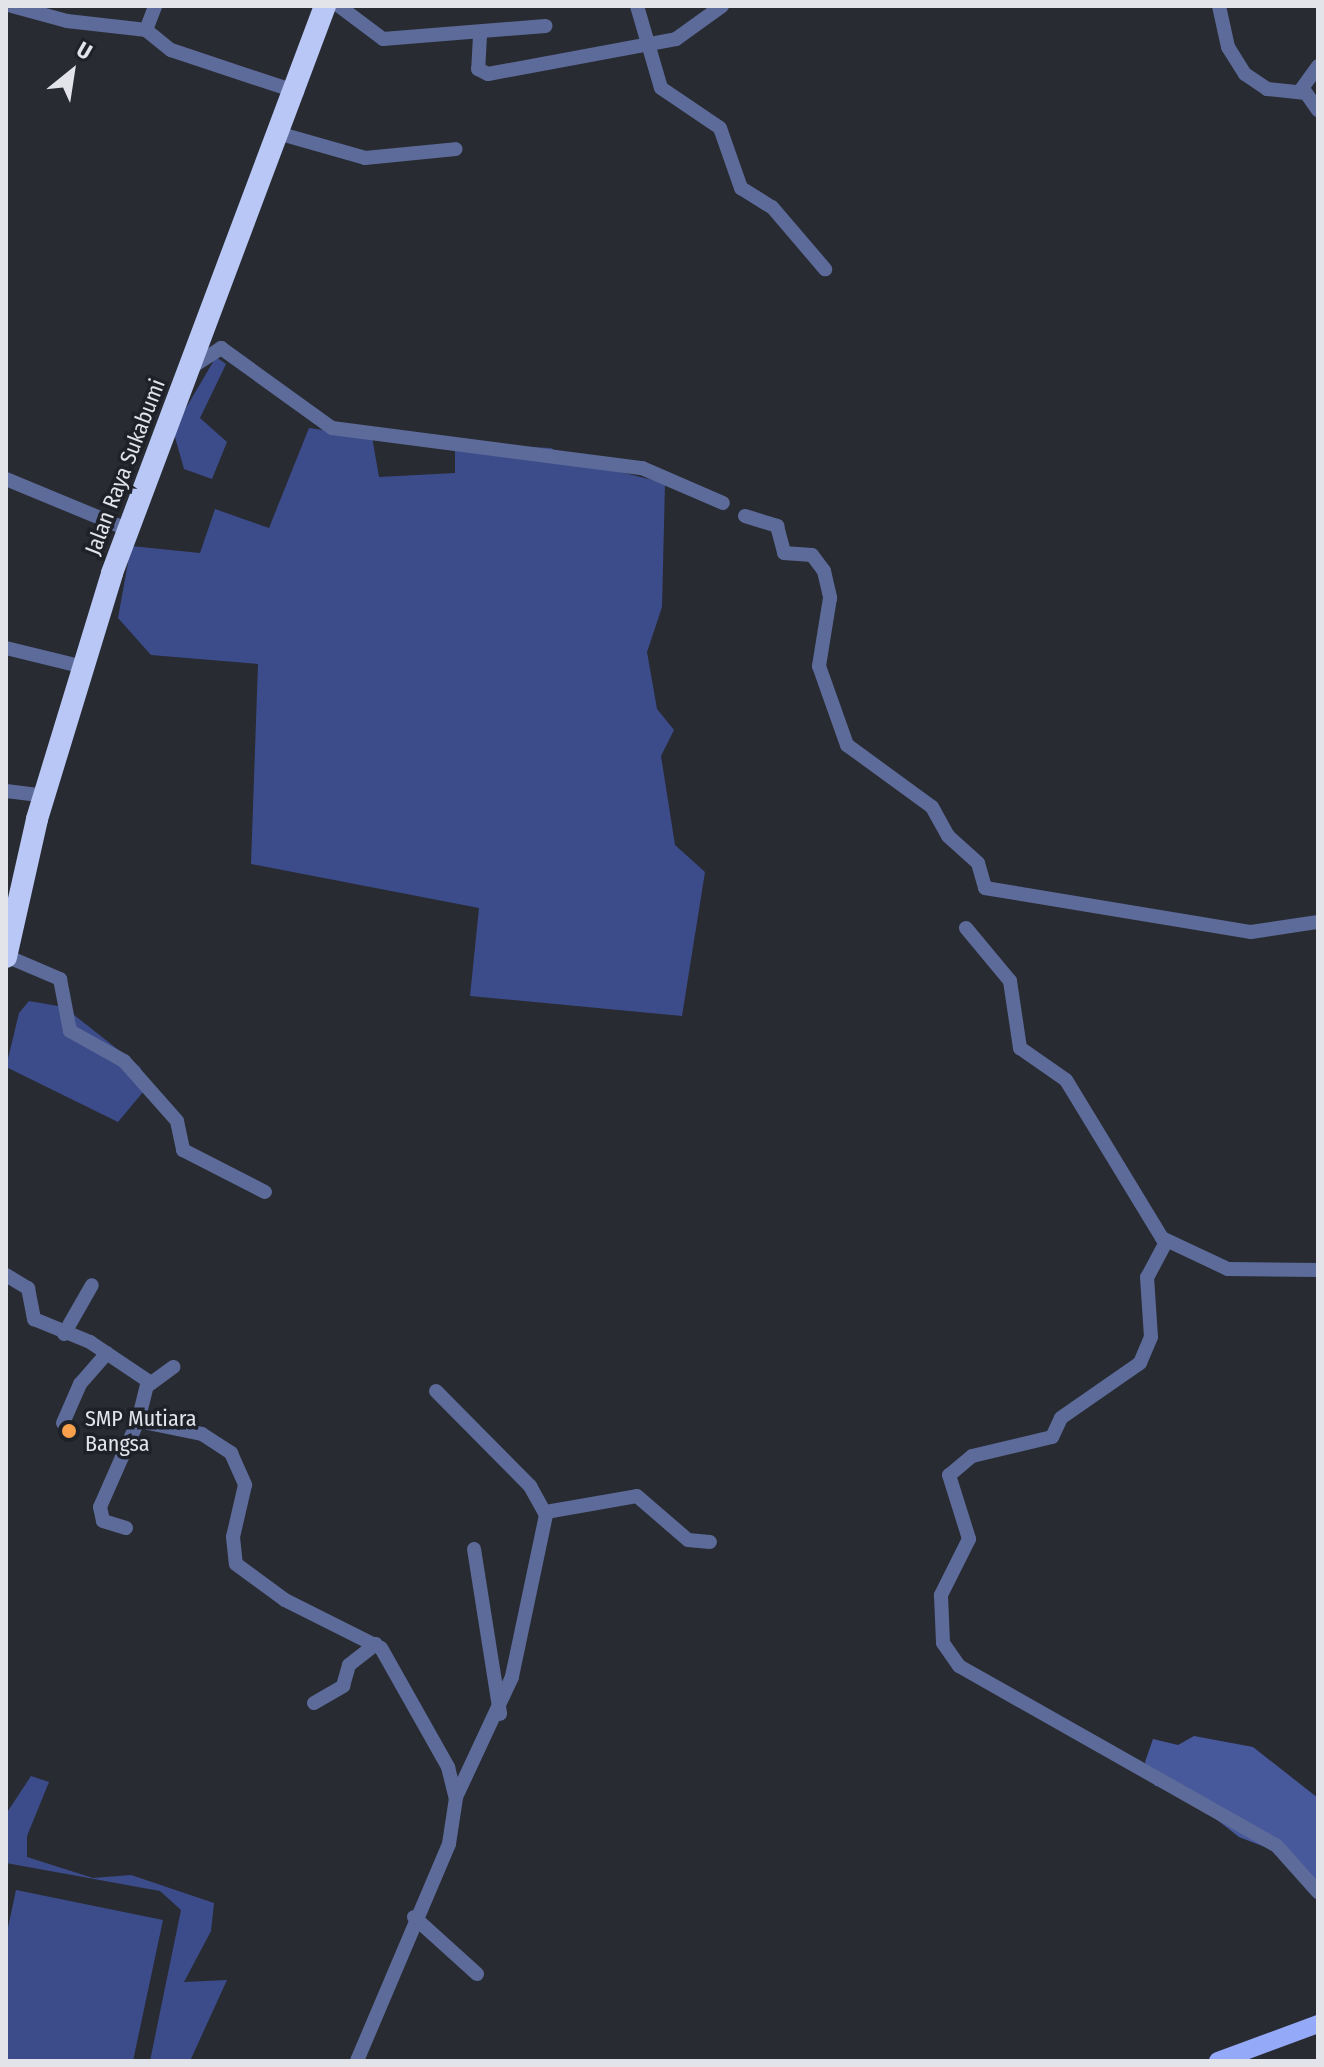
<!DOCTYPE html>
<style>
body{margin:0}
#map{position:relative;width:1324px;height:2067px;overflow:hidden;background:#292b32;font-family:"Fira Sans Condensed",sans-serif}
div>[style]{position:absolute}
.green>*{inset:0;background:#3c4c8b}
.forest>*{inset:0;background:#47589b}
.minor>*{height:14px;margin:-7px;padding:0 7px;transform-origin:7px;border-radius:7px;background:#5d6b9a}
.major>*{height:18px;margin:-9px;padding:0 9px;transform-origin:9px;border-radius:9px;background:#94aaf8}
.highway>*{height:22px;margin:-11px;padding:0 11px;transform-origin:11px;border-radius:11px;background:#b8c7f6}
.dots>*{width:22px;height:22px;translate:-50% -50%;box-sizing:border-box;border:4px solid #1f2128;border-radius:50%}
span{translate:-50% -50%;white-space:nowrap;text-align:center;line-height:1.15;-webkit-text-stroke:7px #1f2128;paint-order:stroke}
.street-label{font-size:22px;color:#e2e4e9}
.poi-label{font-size:22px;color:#e2e4e9}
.left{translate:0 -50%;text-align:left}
.frame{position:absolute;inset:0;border:8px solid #e2e4e9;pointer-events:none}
.north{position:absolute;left:32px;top:32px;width:80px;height:80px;-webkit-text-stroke:6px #1f2128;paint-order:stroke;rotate:30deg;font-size:22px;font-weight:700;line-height:32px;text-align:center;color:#e2e4e9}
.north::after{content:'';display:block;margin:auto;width:28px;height:36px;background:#e2e4e9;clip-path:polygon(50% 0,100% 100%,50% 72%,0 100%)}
</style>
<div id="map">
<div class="green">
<div style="clip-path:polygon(216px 357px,226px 364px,200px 418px,227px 442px,212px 479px,184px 469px,173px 430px)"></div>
<div style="clip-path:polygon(309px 428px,372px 437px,379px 477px,455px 473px,455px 443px,551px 448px,571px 460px,665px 483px,662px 607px,647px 652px,657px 709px,674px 730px,661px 756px,675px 845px,705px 872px,682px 1016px,470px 996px,479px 908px,251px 864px,258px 664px,151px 655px,118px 618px,131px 546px,200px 553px,215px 509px,269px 528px)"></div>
<div style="clip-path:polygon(29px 1001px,64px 1007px,140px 1067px,148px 1086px,118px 1122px,6px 1067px,19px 1013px)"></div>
<div style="clip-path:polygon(31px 1776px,49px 1782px,27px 1836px,27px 1857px,93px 1878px,131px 1875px,214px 1903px,211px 1931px,184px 1982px,227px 1980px,190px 2061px,150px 2061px,181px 1910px,160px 1891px,6px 1863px,6px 1814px)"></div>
<div style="clip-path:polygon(16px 1890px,163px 1920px,133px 2061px,6px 2061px,6px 1937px)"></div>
</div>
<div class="forest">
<div style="clip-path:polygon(1194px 1736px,1253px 1747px,1318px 1798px,1318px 1898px,1283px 1854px,1239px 1837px,1175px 1787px,1155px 1786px,1145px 1762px,1153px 1739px,1178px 1745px)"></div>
</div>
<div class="minor">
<div style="left:12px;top:6px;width:57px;rotate:15.3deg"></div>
<div style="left:67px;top:21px;width:80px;rotate:6.5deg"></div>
<div style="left:146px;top:30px;width:32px;rotate:39deg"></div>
<div style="left:171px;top:50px;width:133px;rotate:18.4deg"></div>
<div style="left:339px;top:6px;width:55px;rotate:36.9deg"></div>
<div style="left:383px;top:39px;width:163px;rotate:-4.6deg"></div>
<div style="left:637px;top:6px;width:85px;rotate:73.7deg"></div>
<div style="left:661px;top:88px;width:71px;rotate:34.1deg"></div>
<div style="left:720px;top:128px;width:64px;rotate:70.7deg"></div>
<div style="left:741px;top:188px;width:36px;rotate:32deg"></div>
<div style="left:772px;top:207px;width:82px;rotate:49.5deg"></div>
<div style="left:1219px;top:6px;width:42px;rotate:77.6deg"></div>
<div style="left:1228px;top:47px;width:32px;rotate:58deg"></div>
<div style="left:1245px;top:74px;width:27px;rotate:34deg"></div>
<div style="left:1267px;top:89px;width:39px;rotate:6deg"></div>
<div style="left:1306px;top:93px;width:21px;rotate:55deg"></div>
<div style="left:146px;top:30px;width:26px;rotate:-69deg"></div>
<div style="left:480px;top:35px;width:34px;rotate:93deg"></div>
<div style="left:478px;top:69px;width:11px;rotate:27deg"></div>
<div style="left:488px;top:74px;width:191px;rotate:-10.5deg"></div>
<div style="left:676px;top:39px;width:57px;rotate:-35.7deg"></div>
<div style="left:1300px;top:91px;width:31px;rotate:-54deg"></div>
<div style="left:281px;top:134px;width:87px;rotate:15.9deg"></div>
<div style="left:365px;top:158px;width:91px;rotate:-5.6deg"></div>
<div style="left:192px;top:367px;width:35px;rotate:-33deg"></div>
<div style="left:221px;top:348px;width:137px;rotate:35.8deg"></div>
<div style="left:332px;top:428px;width:313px;rotate:7.4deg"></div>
<div style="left:642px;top:468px;width:88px;rotate:23.4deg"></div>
<div style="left:6px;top:479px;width:133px;rotate:22.5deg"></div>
<div style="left:745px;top:516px;width:34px;rotate:17deg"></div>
<div style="left:777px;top:526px;width:28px;rotate:75deg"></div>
<div style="left:784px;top:553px;width:28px;rotate:4deg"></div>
<div style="left:812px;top:555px;width:20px;rotate:53deg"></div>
<div style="left:824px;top:571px;width:28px;rotate:77deg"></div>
<div style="left:830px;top:598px;width:69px;rotate:99.2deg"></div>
<div style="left:819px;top:666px;width:84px;rotate:70.5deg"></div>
<div style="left:847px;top:745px;width:105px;rotate:36.1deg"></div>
<div style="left:932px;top:807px;width:33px;rotate:61deg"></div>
<div style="left:948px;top:836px;width:40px;rotate:42deg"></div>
<div style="left:978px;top:863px;width:26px;rotate:74deg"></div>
<div style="left:985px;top:888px;width:270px;rotate:9.4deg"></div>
<div style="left:1251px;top:932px;width:68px;rotate:-8.5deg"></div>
<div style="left:6px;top:648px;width:80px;rotate:13.7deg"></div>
<div style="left:6px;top:791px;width:38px;rotate:7deg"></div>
<div style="left:966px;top:928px;width:69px;rotate:50.3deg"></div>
<div style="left:1010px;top:981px;width:68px;rotate:81.5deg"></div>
<div style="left:1020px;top:1048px;width:56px;rotate:34.8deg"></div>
<div style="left:1066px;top:1080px;width:185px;rotate:58.7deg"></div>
<div style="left:1162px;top:1238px;width:73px;rotate:25.2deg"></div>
<div style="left:1228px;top:1269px;width:90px;rotate:0.6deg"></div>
<div style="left:6px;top:956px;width:59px;rotate:23.1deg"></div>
<div style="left:60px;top:979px;width:53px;rotate:79.1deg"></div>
<div style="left:70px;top:1031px;width:62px;rotate:29.1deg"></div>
<div style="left:124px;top:1061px;width:80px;rotate:48.5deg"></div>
<div style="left:177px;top:1121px;width:30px;rotate:78deg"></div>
<div style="left:183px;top:1150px;width:92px;rotate:27.1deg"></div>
<div style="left:1166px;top:1242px;width:40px;rotate:118deg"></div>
<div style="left:1147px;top:1277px;width:60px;rotate:86.2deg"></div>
<div style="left:1151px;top:1337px;width:28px;rotate:113deg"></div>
<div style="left:1140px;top:1363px;width:96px;rotate:145.2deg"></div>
<div style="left:1061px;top:1418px;width:21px;rotate:115deg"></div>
<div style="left:1052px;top:1437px;width:82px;rotate:166.6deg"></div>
<div style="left:972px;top:1456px;width:30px;rotate:140deg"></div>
<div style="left:949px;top:1475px;width:67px;rotate:72.6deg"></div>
<div style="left:969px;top:1539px;width:63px;rotate:116.6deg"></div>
<div style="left:941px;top:1595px;width:48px;rotate:87.6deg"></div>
<div style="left:943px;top:1643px;width:28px;rotate:55deg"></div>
<div style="left:959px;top:1666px;width:364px;rotate:29.5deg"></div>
<div style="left:1276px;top:1845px;width:63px;rotate:48.2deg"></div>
<div style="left:6px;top:1275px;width:26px;rotate:31deg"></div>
<div style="left:28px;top:1288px;width:32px;rotate:79deg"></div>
<div style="left:34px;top:1319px;width:61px;rotate:22.3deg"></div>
<div style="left:90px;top:1342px;width:70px;rotate:33.9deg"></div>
<div style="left:148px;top:1381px;width:41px;rotate:104deg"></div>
<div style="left:138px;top:1421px;width:65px;rotate:11.5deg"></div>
<div style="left:202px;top:1434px;width:35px;rotate:33deg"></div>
<div style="left:231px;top:1453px;width:35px;rotate:66deg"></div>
<div style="left:245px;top:1485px;width:53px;rotate:103deg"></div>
<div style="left:233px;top:1537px;width:27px;rotate:84deg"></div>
<div style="left:236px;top:1564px;width:61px;rotate:36.3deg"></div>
<div style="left:285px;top:1600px;width:107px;rotate:26.6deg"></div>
<div style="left:381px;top:1648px;width:137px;rotate:60.6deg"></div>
<div style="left:448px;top:1767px;width:32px;rotate:76deg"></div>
<div style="left:456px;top:1798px;width:47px;rotate:98.7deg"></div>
<div style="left:449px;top:1844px;width:236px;rotate:113deg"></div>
<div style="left:64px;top:1334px;width:56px;rotate:-60.3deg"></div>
<div style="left:150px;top:1384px;width:29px;rotate:-36deg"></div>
<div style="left:436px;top:1391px;width:134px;rotate:45.3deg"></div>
<div style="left:530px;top:1486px;width:33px;rotate:61deg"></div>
<div style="left:546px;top:1515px;width:166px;rotate:101.9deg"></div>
<div style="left:512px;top:1677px;width:132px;rotate:115deg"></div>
<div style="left:63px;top:1423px;width:43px;rotate:-66.4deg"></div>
<div style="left:80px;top:1384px;width:41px;rotate:-48.9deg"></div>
<div style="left:546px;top:1512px;width:92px;rotate:-10deg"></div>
<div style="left:637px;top:1496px;width:67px;rotate:40.8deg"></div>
<div style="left:688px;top:1540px;width:22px;rotate:5deg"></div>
<div style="left:126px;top:1528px;width:24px;rotate:-163deg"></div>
<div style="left:103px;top:1521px;width:14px;rotate:-102deg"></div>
<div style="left:100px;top:1507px;width:94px;rotate:-66.2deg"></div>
<div style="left:474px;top:1549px;width:167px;rotate:81deg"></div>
<div style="left:314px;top:1703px;width:34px;rotate:-30deg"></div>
<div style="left:343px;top:1686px;width:22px;rotate:-74deg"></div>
<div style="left:349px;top:1665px;width:34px;rotate:-38deg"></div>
<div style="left:414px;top:1917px;width:85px;rotate:42.1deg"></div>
</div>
<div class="major">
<div style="left:1218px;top:2061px;width:107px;rotate:-20.3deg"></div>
</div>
<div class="highway">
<div style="left:6px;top:957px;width:141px;rotate:-77.3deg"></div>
<div style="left:37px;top:819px;width:257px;rotate:-73deg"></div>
<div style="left:112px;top:573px;width:606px;rotate:-69.41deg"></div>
</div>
<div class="dots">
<div style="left:69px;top:1431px;background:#f9a04c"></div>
</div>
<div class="street-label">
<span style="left:125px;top:467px;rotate:-69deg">Jalan Raya Sukabumi</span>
</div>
<div class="poi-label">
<span class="left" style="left:85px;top:1431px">SMP Mutiara<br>Bangsa</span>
</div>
<div class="frame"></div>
<div class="north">U</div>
</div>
